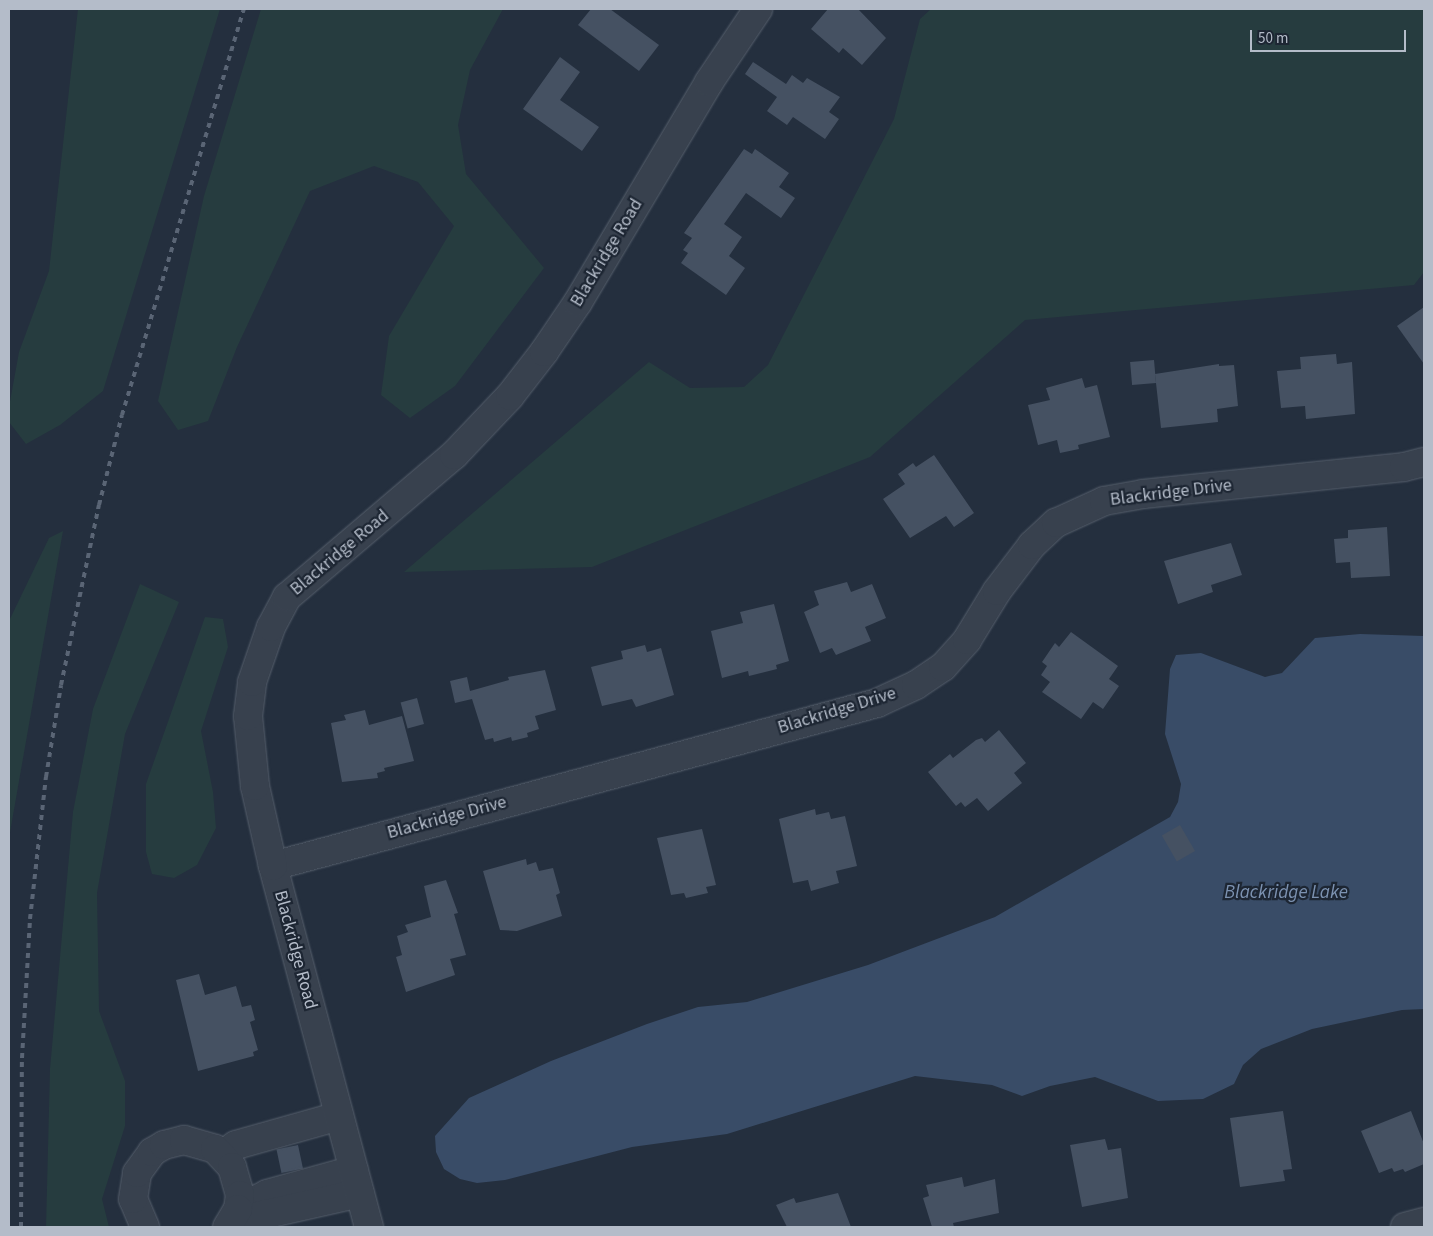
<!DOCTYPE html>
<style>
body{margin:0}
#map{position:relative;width:1433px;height:1236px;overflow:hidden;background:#242f3e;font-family:"Source Sans 3",sans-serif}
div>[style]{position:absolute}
.green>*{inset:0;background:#263c3f}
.water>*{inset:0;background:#394c67}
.building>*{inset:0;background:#455162;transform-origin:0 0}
.roads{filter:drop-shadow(0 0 1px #565f6c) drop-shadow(0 0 1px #565f6c)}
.minor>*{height:28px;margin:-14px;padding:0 14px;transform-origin:14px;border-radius:14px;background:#38414e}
.rail>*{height:4px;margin-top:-2px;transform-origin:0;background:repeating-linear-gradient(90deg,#5a6575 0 5px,transparent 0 10px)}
span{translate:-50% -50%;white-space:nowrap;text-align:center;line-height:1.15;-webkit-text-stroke:4.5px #1d2633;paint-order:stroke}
.street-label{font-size:18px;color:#b4bcc9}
.water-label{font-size:19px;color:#7c92b1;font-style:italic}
.frame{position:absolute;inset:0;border:10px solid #b4bcc9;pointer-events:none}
.scale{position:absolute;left:1250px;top:30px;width:156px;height:22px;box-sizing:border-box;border:2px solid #b4bcc9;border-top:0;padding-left:6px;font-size:15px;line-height:18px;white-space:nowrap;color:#b4bcc9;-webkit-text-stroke:4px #1d2633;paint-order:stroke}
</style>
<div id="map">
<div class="green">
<div style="clip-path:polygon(78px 9px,220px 9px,103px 391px,60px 425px,26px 444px,9px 422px,9px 407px,19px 352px,49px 271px)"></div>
<div style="clip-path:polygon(261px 9px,503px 9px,470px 70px,458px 125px,466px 174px,544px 268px,455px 386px,410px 418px,381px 395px,389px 336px,454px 226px,418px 182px,374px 166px,310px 191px,237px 347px,208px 421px,178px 430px,158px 401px,204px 196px)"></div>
<div style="clip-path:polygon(931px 9px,1424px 9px,1424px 272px,1414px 285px,1025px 320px,870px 457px,592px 567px,404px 572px,649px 362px,690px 388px,744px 387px,768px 365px,894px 119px,920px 19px)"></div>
<div style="clip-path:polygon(63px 531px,9px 838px,9px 621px,49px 538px)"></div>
<div style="clip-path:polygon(140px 584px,179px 602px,125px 734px,97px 893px,99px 1011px,125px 1081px,125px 1126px,102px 1199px,109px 1227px,46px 1227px,50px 1069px,73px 812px,93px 709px)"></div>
<div style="clip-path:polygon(205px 617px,223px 619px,228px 647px,201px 731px,213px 792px,216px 828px,197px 865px,174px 878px,152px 874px,146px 852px,146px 784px)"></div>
</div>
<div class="water">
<div style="clip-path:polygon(1360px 634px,1424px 636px,1424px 1009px,1402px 1010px,1312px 1029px,1261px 1049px,1243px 1065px,1234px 1084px,1203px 1099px,1158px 1101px,1095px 1077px,1050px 1086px,1022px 1096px,992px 1085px,915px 1076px,727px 1134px,632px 1147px,505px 1180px,477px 1183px,460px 1179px,444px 1169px,436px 1152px,435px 1136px,469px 1098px,551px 1061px,647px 1024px,698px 1007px,747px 1002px,868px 965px,995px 917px,1170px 817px,1178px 802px,1181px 784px,1165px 734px,1170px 669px,1176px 655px,1201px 653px,1265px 677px,1282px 673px,1315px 638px)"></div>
</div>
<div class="building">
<div style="clip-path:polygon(591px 9px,610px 9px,659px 45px,639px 71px,578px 25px)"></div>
<div style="clip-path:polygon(828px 9px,858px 9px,886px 38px,862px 65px,843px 48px,839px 53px,811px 29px)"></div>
<div style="clip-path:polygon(560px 57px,580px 72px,560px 100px,599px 127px,582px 151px,523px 109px)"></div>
<div style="clip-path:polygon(753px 62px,786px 84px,792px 75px,803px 83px,807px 78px,840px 97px,829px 112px,839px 119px,825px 139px,793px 117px,787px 125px,767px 111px,777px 97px,745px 74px)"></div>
<div style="clip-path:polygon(744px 149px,752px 154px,755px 149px,789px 173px,779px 187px,795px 198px,781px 218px,746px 193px,724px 224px,742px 237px,729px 256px,745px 268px,726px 295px,681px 263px,688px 253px,683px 250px,692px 238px,684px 233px)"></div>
<div style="clip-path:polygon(1424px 307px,1424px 364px,1397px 326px)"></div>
<div style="clip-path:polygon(1336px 354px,1337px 364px,1352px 362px,1355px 414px,1306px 419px,1305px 406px,1281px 408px,1277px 371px,1301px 369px,1300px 357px)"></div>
<div style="left:1154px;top:360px;width:23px;height:24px;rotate:85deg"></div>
<div style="clip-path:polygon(1219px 364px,1219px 366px,1234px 365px,1238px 406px,1217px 409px,1218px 422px,1161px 428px,1155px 374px)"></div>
<div style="clip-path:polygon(1082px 378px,1085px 388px,1097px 385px,1110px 437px,1078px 445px,1079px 449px,1060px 453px,1057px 440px,1038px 445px,1028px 405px,1050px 400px,1046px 388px)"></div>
<div style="clip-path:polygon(934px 455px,974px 513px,954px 527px,946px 516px,910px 538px,883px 499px,905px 484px,898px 474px,913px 463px,916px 467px)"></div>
<div style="clip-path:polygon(1387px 527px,1390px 576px,1351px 578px,1350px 562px,1336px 563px,1334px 539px,1348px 538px,1348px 530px)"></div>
<div style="clip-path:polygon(1231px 543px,1242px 575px,1211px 585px,1213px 592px,1178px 604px,1164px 561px)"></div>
<div style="clip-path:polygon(847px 582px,851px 592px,872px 584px,886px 618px,865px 627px,871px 641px,836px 655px,832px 648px,820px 653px,804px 612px,819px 605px,814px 591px)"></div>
<div style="clip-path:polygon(774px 604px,789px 661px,776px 665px,777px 669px,749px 676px,748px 671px,722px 678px,711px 631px,743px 623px,740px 612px)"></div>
<div style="clip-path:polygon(1071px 632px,1118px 666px,1109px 679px,1119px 686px,1103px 709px,1093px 702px,1081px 719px,1042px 692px,1050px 682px,1041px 675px,1047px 666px,1042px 662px,1055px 643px,1059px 647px)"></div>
<div style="clip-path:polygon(645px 645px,647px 652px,661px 648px,674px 695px,636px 707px,632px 699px,602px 706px,591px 667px,623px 659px,621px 651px)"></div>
<div style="clip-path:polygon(545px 670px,556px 710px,535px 716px,539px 729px,527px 733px,528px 737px,512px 741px,511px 737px,494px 742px,493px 738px,485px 740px,472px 699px,455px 703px,450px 681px,467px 677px,470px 691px,509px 680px,508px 677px)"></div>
<div style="left:417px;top:698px;width:27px;height:17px;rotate:75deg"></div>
<div style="clip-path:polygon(365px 710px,369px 725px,402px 716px,414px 761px,384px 768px,385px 771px,377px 773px,378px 778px,342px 782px,331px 723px,346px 720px,344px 715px)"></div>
<div style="clip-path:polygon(999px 730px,1026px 763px,1014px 773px,1022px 783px,988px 811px,977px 798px,965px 807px,961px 802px,956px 806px,928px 772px,950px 754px,953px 758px,976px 740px,982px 738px,985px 742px)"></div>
<div style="clip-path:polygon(815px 809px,816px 815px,829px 812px,831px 819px,845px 816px,857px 866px,836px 871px,839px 883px,811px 891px,808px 880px,793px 883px,779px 819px)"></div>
<div style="left:1180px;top:825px;width:30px;height:21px;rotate:60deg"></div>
<div style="clip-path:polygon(702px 829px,716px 885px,706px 887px,708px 893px,686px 898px,684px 893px,671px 895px,657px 838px)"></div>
<div style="clip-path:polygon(526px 859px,527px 865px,536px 862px,539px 871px,553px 868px,560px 893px,556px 895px,562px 916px,517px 931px,500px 930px,483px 871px)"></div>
<div style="clip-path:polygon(446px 880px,458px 913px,454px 914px,466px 955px,450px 959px,455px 975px,406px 992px,396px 957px,402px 955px,397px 936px,408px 932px,405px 925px,431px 917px,424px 886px)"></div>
<div style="clip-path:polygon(199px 974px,205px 995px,236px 986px,242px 1007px,251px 1005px,255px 1020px,250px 1022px,258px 1050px,253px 1052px,254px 1056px,198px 1071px,176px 980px)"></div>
<div style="clip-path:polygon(1283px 1111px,1292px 1169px,1283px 1170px,1285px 1181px,1240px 1187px,1230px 1118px)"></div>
<div style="clip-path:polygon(1411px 1111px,1424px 1144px,1424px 1164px,1405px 1172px,1403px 1169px,1394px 1172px,1392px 1168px,1379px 1173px,1361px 1131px)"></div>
<div style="clip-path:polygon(1105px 1139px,1108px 1150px,1121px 1148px,1128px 1198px,1082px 1207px,1070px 1145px)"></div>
<div style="left:298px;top:1145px;width:24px;height:22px;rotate:78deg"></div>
<div style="clip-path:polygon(962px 1177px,964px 1187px,995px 1179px,999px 1213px,953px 1223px,954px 1227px,932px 1227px,923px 1198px,929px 1196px,926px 1185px)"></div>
<div style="clip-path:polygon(838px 1193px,851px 1227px,787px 1227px,776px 1205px,794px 1198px,796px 1203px)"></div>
</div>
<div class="roads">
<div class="minor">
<div style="left:273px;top:866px;width:626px;rotate:-15.1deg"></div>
<div style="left:877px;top:703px;width:43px;rotate:-24.8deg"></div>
<div style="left:916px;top:685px;width:32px;rotate:-34deg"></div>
<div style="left:943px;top:667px;width:36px;rotate:-48deg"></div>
<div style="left:967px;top:640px;width:57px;rotate:-58.5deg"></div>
<div style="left:997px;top:591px;width:58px;rotate:-52.7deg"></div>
<div style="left:1032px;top:545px;width:33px;rotate:-43deg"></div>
<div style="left:1056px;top:523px;width:53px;rotate:-24.6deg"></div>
<div style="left:1104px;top:501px;width:40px;rotate:-10deg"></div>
<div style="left:1143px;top:494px;width:262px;rotate:-5.9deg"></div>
<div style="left:1404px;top:467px;width:21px;rotate:-14deg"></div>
<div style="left:223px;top:1155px;width:16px;rotate:-38deg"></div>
<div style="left:236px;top:1145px;width:107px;rotate:-15.7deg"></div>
<div style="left:238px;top:1209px;width:33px;rotate:-27deg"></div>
<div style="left:267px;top:1194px;width:90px;rotate:-15.4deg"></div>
<div style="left:231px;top:1222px;width:132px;rotate:-12.7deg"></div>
<div style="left:145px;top:1227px;width:30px;rotate:-113deg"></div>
<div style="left:133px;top:1199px;width:26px;rotate:-81deg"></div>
<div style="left:137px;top:1173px;width:26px;rotate:-54deg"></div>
<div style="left:152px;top:1152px;width:14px;rotate:-30deg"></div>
<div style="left:164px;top:1145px;width:21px;rotate:-14deg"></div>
<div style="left:184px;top:1140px;width:32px;rotate:16deg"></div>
<div style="left:215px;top:1149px;width:25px;rotate:47deg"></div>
<div style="left:232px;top:1167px;width:29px;rotate:74deg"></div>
<div style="left:240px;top:1195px;width:14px;rotate:98deg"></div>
<div style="left:238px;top:1209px;width:21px;rotate:121deg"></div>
<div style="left:369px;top:1227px;width:374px;rotate:-104.9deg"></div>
<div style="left:273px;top:866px;width:82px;rotate:-102.7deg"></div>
<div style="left:255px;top:786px;width:70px;rotate:-95.7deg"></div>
<div style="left:248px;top:716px;width:34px;rotate:-83deg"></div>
<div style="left:252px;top:682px;width:58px;rotate:-70.9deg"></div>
<div style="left:271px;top:627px;width:34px;rotate:-62deg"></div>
<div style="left:287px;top:597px;width:219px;rotate:-40.4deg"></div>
<div style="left:454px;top:455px;width:81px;rotate:-46.5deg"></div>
<div style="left:510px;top:396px;width:56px;rotate:-52.3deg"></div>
<div style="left:544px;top:352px;width:60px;rotate:-55.8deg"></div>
<div style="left:578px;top:302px;width:256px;rotate:-59.2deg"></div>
<div style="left:709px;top:82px;width:88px;rotate:-56.1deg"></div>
<div style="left:1405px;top:1227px;width:20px;rotate:-15deg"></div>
</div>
</div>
<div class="rail">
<div style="left:21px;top:1227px;width:169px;rotate:-89.7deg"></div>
<div style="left:22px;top:1058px;width:139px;rotate:-86.7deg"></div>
<div style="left:30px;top:919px;width:143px;rotate:-83.6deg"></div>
<div style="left:46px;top:777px;width:93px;rotate:-80.7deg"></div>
<div style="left:61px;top:685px;width:184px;rotate:-78.1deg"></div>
<div style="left:99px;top:505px;width:93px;rotate:-75.7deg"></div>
<div style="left:122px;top:415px;width:424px;rotate:-73.3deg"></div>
</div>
<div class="street-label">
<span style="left:607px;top:253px;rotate:-59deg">Blackridge Road</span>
<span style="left:1171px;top:493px;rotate:-7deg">Blackridge Drive</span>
<span style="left:340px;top:553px;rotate:-40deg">Blackridge Road</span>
<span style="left:837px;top:711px;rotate:-17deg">Blackridge Drive</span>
<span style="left:447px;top:818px;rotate:-15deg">Blackridge Drive</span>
<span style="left:295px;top:950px;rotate:75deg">Blackridge Road</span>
</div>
<div class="water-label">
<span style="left:1286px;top:893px">Blackridge Lake</span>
</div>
<div class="frame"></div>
<div class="scale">50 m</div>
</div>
